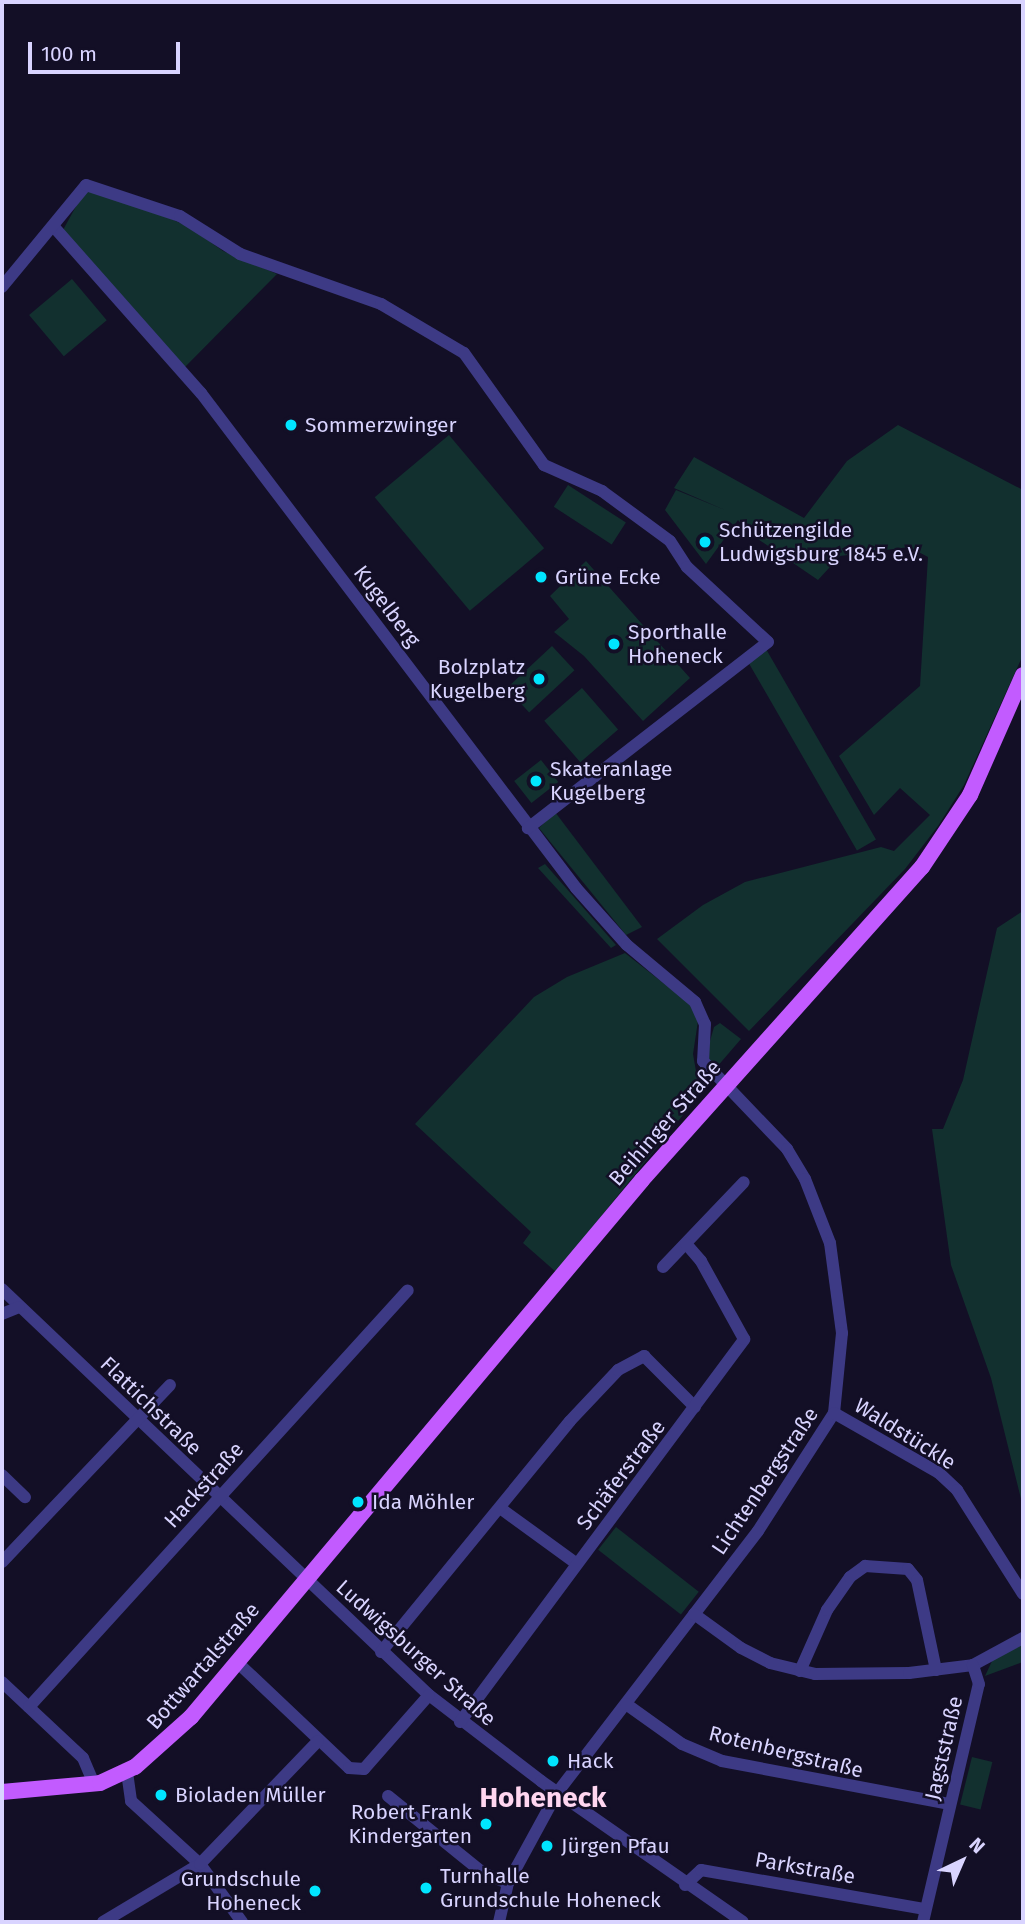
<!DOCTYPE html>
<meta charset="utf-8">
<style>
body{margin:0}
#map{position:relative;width:1025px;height:1924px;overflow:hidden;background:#130f26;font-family:"Fira Sans",sans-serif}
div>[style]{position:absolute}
.green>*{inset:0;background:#12302f;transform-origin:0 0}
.minor>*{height:12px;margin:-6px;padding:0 6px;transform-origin:6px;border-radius:6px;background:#3d3a85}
.major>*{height:16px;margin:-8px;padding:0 8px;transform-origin:8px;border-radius:8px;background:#c25bff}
.dots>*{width:19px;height:19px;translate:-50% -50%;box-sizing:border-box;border:4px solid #130f26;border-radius:50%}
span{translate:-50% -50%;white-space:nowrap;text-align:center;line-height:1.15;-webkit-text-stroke:5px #130f26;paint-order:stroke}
.poi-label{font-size:21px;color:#d9d4ff}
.left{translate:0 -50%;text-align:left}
.right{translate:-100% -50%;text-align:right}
.street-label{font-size:21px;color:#d9d4ff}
.district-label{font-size:28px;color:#ffd6f0;font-weight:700}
.frame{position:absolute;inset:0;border:4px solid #d9d4ff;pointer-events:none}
.north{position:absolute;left:927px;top:1826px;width:70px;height:70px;-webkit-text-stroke:5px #130f26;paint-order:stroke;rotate:44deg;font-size:19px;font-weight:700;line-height:28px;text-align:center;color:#d9d4ff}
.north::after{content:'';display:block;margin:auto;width:24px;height:32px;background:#d9d4ff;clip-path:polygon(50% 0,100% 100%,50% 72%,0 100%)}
.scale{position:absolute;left:28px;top:42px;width:152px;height:32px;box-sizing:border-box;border:4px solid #d9d4ff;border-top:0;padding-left:9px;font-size:21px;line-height:24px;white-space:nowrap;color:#d9d4ff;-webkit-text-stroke:5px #130f26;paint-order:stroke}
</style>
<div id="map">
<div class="green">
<div style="clip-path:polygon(85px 190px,160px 214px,189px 227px,223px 251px,277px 274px,185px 367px,63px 230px)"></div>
<div style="left:72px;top:279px;width:54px;height:56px;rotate:50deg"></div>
<div style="clip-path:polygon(898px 425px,1023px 490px,1023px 655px,964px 785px,938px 826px,905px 869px,749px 1031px,657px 939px,703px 905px,745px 882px,881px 847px,894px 851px,930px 815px,900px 788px,874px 815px,839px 756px,920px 686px,928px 557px,909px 547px,840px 556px,818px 580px,749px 533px,738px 520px,706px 564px,665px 510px,676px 490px,725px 510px,674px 488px,694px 457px,804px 518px,847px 461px)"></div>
<div style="left:449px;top:435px;width:148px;height:97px;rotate:50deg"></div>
<div style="left:568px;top:485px;width:69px;height:26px;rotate:33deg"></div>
<div style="clip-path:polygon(586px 561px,690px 678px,643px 721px,584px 656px,554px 632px,569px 619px,550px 596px)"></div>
<div style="left:552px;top:646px;width:33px;height:62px;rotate:47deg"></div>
<div style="left:766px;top:649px;width:220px;height:22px;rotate:60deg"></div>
<div style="left:582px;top:688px;width:55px;height:50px;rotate:49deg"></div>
<div style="left:541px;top:760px;width:28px;height:34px;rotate:52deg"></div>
<div style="clip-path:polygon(555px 812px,642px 927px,626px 935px,539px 828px)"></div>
<div style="clip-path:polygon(545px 864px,616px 945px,611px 948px,538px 868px)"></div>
<div style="clip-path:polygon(1023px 911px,1023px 1507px,991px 1378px,951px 1265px,932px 1129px,943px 1129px,963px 1080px,997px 928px)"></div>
<div style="clip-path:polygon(625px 953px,690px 1004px,698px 1021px,693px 1054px,700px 1094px,556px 1272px,523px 1243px,531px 1232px,415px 1124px,534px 997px,567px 977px)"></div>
<div style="clip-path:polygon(720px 1023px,741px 1039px,716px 1068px,706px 1055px,714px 1027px)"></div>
<div style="left:616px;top:1527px;width:105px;height:29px;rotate:38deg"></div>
<div style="clip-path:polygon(1023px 1644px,1023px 1662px,985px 1676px,993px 1659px)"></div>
<div style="left:972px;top:1757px;width:21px;height:49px;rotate:14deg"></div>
</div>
<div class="minor">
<div style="left:54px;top:227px;width:222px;rotate:48.5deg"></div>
<div style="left:201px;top:393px;width:621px;rotate:52.85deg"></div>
<div style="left:576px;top:888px;width:76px;rotate:48.2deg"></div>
<div style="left:627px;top:945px;width:89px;rotate:40deg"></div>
<div style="left:695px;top:1002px;width:24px;rotate:66deg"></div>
<div style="left:705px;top:1024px;width:37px;rotate:93deg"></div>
<div style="left:703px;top:1061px;width:122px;rotate:46.3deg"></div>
<div style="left:787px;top:1149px;width:35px;rotate:59deg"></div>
<div style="left:805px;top:1179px;width:69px;rotate:68.7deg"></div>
<div style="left:830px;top:1243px;width:91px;rotate:82.4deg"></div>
<div style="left:842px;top:1333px;width:80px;rotate:95.7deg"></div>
<div style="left:834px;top:1413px;width:140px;rotate:122.8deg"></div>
<div style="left:758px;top:1531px;width:330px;rotate:127.5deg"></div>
<div style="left:557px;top:1793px;width:102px;rotate:118.6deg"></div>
<div style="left:508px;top:1883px;width:40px;rotate:103deg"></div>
<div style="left:2px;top:287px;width:132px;rotate:-50.5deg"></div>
<div style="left:86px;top:185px;width:99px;rotate:18.3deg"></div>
<div style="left:180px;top:216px;width:71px;rotate:32.3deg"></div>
<div style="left:240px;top:254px;width:150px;rotate:19.5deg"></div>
<div style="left:381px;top:304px;width:96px;rotate:30.6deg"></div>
<div style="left:464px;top:353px;width:138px;rotate:54.5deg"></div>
<div style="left:544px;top:465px;width:64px;rotate:24.1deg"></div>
<div style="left:602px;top:491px;width:84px;rotate:36.3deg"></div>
<div style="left:670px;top:541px;width:31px;rotate:57deg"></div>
<div style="left:687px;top:567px;width:110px;rotate:42.8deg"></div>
<div style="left:768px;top:642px;width:304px;rotate:142.2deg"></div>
<div style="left:663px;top:1267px;width:117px;rotate:-46.4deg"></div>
<div style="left:2px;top:1289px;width:589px;rotate:43.56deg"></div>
<div style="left:429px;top:1695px;width:141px;rotate:37.5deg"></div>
<div style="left:541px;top:1781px;width:246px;rotate:34.9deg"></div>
<div style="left:2px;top:1314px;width:18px;rotate:-22deg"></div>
<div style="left:834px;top:1413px;width:121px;rotate:29.7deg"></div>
<div style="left:939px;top:1473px;width:25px;rotate:43deg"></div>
<div style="left:957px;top:1490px;width:123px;rotate:57.6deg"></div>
<div style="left:2px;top:1475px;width:32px;rotate:44deg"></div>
<div style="left:500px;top:1508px;width:95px;rotate:36deg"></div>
<div style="left:2px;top:1562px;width:244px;rotate:-46.5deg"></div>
<div style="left:694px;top:1614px;width:58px;rotate:35.9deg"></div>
<div style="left:741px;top:1648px;width:33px;rotate:27deg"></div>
<div style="left:770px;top:1663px;width:46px;rotate:13.7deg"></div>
<div style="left:815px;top:1674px;width:94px;rotate:-0.6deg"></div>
<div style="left:909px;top:1673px;width:64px;rotate:-7.1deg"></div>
<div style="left:973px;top:1665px;width:57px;rotate:-28.4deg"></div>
<div style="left:381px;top:1652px;width:298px;rotate:-50.7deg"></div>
<div style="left:570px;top:1421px;width:70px;rotate:-46.7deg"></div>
<div style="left:618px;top:1370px;width:30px;rotate:-28deg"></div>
<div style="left:644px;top:1356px;width:72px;rotate:45deg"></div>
<div style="left:238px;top:1663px;width:153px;rotate:43.4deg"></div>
<div style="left:349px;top:1768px;width:15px;rotate:4deg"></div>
<div style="left:364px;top:1769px;width:98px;rotate:-48.7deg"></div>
<div style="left:800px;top:1671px;width:67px;rotate:-66.1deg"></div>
<div style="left:827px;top:1610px;width:40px;rotate:-55.1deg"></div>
<div style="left:850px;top:1577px;width:19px;rotate:-36deg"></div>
<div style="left:865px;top:1566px;width:43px;rotate:4deg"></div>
<div style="left:908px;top:1569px;width:14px;rotate:51deg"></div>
<div style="left:917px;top:1580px;width:92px;rotate:78.1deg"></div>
<div style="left:2px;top:1682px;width:111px;rotate:43.2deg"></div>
<div style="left:83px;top:1758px;width:28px;rotate:67deg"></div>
<div style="left:626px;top:1704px;width:69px;rotate:35.5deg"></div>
<div style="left:682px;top:1744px;width:43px;rotate:23deg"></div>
<div style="left:722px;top:1761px;width:232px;rotate:10.7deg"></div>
<div style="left:29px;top:1707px;width:563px;rotate:-47.73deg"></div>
<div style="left:460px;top:1722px;width:477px;rotate:-53.4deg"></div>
<div style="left:744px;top:1339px;width:89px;rotate:-118.9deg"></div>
<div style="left:701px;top:1261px;width:23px;rotate:-131deg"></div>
<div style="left:127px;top:1772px;width:29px;rotate:82deg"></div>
<div style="left:131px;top:1801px;width:93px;rotate:42.4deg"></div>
<div style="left:200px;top:1864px;width:72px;rotate:54.1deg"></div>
<div style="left:388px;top:1796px;width:122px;rotate:39deg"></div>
<div style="left:483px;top:1873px;width:27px;rotate:22deg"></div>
<div style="left:685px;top:1885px;width:22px;rotate:-43deg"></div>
<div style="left:701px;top:1870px;width:226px;rotate:9.9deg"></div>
<div style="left:103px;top:1922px;width:113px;rotate:-30.9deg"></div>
<div style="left:200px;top:1864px;width:170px;rotate:-46.2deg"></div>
<div style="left:923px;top:1922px;width:244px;rotate:-76.8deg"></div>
<div style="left:979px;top:1684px;width:20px;rotate:-108deg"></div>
</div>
<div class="major">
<div style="left:2px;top:1792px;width:98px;rotate:-5.2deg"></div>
<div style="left:100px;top:1783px;width:38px;rotate:-25deg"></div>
<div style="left:135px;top:1767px;width:75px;rotate:-41.8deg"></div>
<div style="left:191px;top:1717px;width:701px;rotate:-49.97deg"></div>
<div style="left:642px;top:1180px;width:420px;rotate:-48.2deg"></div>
<div style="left:922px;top:867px;width:87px;rotate:-56.3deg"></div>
<div style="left:970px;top:795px;width:131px;rotate:-66.2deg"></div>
</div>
<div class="dots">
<div style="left:291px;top:425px;background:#00e5ff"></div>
<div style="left:705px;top:542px;background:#00e5ff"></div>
<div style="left:541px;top:577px;background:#00e5ff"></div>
<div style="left:614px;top:644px;background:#00e5ff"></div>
<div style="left:539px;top:679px;background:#00e5ff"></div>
<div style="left:536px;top:781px;background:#00e5ff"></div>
<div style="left:358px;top:1502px;background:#00e5ff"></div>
<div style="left:553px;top:1761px;background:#00e5ff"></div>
<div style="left:161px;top:1795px;background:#00e5ff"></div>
<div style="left:486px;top:1824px;background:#00e5ff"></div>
<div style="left:547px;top:1846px;background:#00e5ff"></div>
<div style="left:426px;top:1888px;background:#00e5ff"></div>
<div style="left:315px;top:1891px;background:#00e5ff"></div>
</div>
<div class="poi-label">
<span class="left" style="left:305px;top:425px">Sommerzwinger</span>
<span class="left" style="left:719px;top:542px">Schützengilde<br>Ludwigsburg 1845 e.V.</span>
<span class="left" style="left:555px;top:577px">Grüne Ecke</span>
<span class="left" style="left:628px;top:644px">Sporthalle<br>Hoheneck</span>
<span class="right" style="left:525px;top:679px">Bolzplatz<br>Kugelberg</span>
<span class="left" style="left:550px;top:781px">Skateranlage<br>Kugelberg</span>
<span class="left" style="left:372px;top:1502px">Ida Möhler</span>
<span class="left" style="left:567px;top:1761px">Hack</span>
<span class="left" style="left:175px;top:1795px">Bioladen Müller</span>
<span class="right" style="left:472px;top:1824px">Robert Frank<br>Kindergarten</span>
<span class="left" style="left:561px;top:1846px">Jürgen Pfau</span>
<span class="left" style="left:440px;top:1888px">Turnhalle<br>Grundschule Hoheneck</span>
<span class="right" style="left:301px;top:1891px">Grundschule<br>Hoheneck</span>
</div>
<div class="street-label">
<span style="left:387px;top:606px;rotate:53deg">Kugelberg</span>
<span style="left:665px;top:1123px;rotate:-49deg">Beihinger Straße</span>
<span style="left:151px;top:1406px;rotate:44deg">Flattichstraße</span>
<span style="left:905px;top:1434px;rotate:32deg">Waldstückle</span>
<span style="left:621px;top:1475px;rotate:-53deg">Schäferstraße</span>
<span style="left:765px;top:1481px;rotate:-56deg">Lichtenbergstraße</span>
<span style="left:204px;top:1485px;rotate:-48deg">Hackstraße</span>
<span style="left:416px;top:1653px;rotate:42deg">Ludwigsburger Straße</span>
<span style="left:203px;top:1666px;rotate:-49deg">Bottwartalstraße</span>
<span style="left:944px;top:1748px;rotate:-77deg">Jagststraße</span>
<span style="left:786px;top:1752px;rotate:14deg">Rotenbergstraße</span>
<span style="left:805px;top:1868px;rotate:10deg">Parkstraße</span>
</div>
<div class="district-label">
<span style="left:543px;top:1798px">Hoheneck</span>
</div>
<div class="frame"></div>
<div class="north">N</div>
<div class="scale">100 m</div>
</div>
